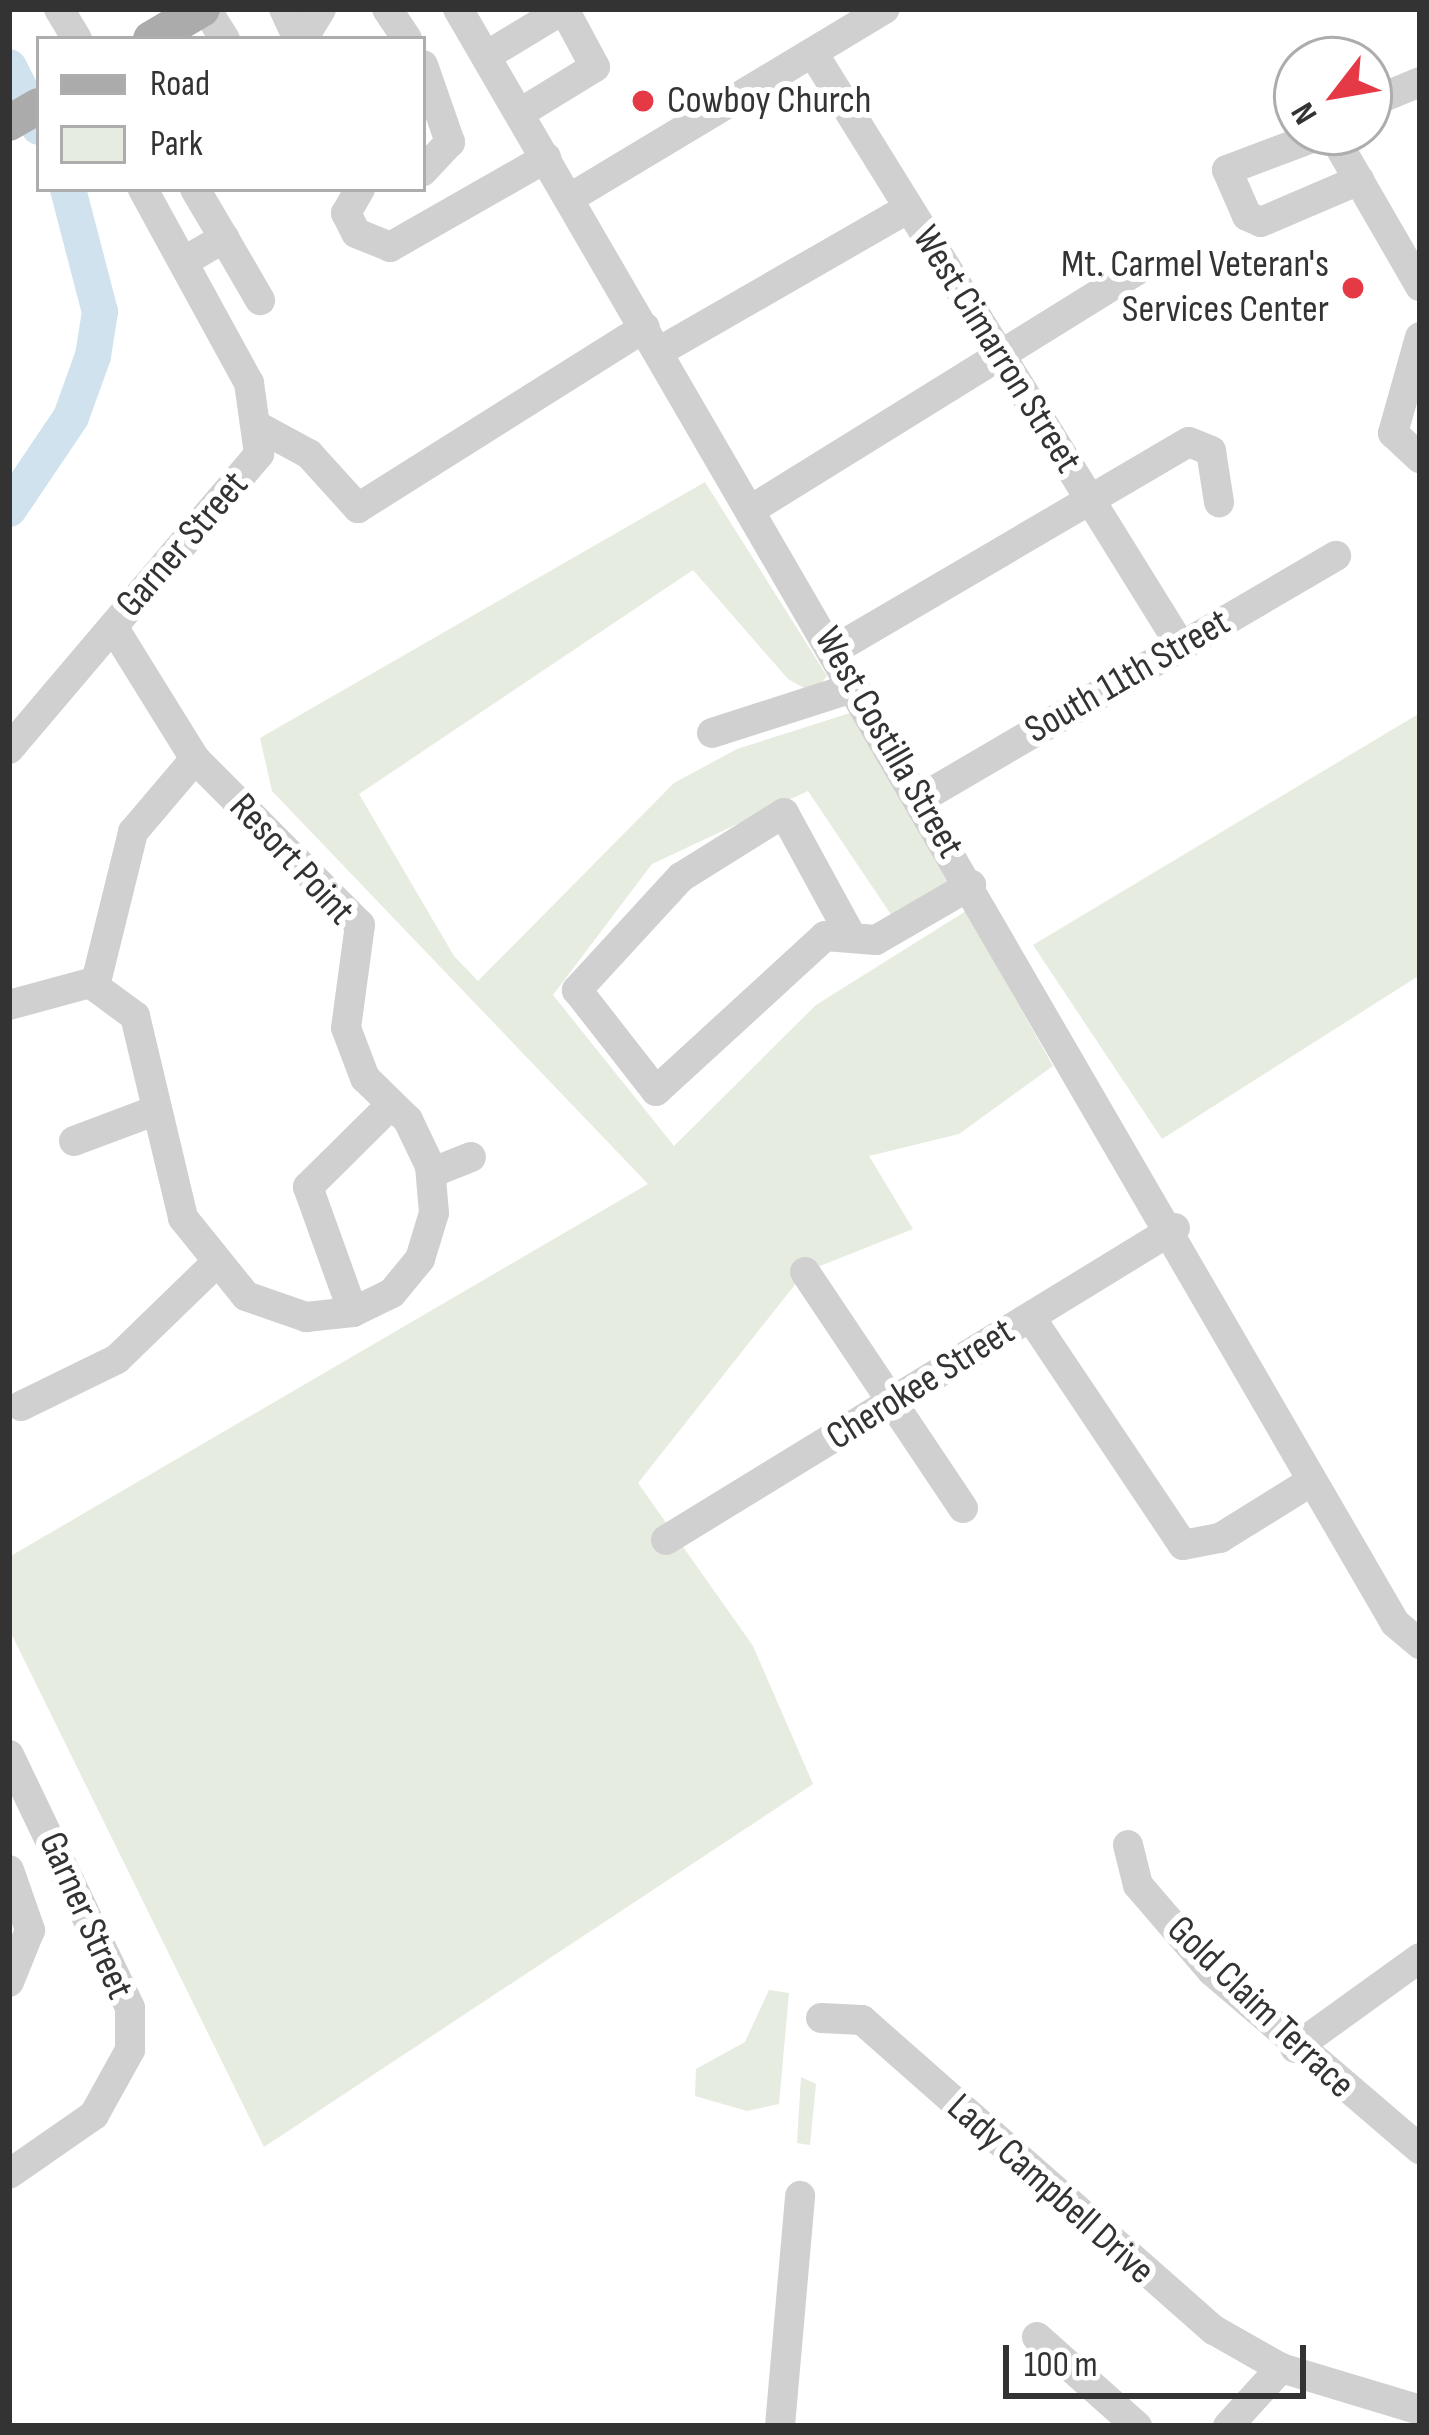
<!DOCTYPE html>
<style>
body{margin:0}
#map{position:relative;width:1429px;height:2435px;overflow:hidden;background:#fff;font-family:"Sofia Sans Condensed",sans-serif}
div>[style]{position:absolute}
.green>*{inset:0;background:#e6ecdf}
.river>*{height:36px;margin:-18px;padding:0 18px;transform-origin:18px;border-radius:18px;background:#cfe2ee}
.minor>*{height:30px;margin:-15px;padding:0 15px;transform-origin:15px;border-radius:15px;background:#d0d0d0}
.major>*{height:36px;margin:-18px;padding:0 18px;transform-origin:18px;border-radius:18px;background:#ababab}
.dots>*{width:33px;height:33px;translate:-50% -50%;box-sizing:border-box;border:6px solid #fff;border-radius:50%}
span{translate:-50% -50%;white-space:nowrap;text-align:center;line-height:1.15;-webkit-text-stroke:12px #fff;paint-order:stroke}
.poi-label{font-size:39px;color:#333}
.left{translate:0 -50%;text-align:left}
.right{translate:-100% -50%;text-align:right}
.street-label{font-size:39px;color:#333}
.frame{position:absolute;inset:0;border:12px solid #333;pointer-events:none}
.legend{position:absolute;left:36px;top:36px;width:390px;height:156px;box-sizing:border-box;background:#fff;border:3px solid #adadad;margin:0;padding:15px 21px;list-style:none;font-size:36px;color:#333}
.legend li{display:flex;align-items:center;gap:24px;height:60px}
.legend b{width:60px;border:3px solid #adadad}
.north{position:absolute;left:1273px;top:36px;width:120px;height:120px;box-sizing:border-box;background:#fff;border:3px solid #adadad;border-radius:50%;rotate:239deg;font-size:33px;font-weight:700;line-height:48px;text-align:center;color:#333}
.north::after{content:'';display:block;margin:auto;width:42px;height:54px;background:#e63946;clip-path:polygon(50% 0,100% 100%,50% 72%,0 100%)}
.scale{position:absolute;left:1003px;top:2345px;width:303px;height:54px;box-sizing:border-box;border:6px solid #333;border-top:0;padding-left:15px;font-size:36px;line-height:42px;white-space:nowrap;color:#333;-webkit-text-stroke:9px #fff;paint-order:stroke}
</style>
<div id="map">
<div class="green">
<div style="clip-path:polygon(705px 482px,827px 676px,813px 693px,788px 679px,693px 570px,359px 794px,454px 956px,478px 981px,674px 783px,737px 749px,850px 713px,948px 883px,896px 922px,808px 791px,652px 864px,553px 995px,674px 1146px,816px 1005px,966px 911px,1053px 1066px,959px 1134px,869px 1156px,913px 1229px,805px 1272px,638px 1483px,753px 1646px,813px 1784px,264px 2147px,9px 1629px,9px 1557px,648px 1184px,272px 791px,260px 738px)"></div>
<div style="clip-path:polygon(1420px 713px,1420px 975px,1162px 1139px,1033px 945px)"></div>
<div style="clip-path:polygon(769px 1990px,789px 1993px,779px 2104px,747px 2111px,695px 2096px,696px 2069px,745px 2042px)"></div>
<div style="clip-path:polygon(801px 2077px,816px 2084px,810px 2145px,797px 2143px)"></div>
</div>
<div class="river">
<div style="left:9px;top:67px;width:67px;rotate:63.4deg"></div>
<div style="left:9px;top:509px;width:111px;rotate:-56deg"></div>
<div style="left:71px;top:417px;width:65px;rotate:-70.2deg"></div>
<div style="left:93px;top:356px;width:45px;rotate:-81deg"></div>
<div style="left:100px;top:312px;width:127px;rotate:-104.6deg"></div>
</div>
<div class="minor">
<div style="left:59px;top:9px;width:35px;rotate:59deg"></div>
<div style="left:206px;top:9px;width:36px;rotate:58deg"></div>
<div style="left:284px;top:9px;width:33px;rotate:65deg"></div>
<div style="left:387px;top:9px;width:36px;rotate:56deg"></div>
<div style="left:458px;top:9px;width:1866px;rotate:59.86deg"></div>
<div style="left:1395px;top:1623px;width:33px;rotate:40deg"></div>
<div style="left:303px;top:39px;width:35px;rotate:-59deg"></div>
<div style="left:813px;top:53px;width:698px;rotate:58.18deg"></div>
<div style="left:486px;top:56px;width:91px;rotate:-31.1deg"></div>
<div style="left:423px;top:65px;width:82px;rotate:70.7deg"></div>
<div style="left:450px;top:142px;width:40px;rotate:133deg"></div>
<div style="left:1369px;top:103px;width:55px;rotate:-22.4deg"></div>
<div style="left:520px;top:113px;width:88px;rotate:-31.5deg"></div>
<div style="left:595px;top:67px;width:64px;rotate:-118.2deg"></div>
<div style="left:1328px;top:132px;width:108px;rotate:159.4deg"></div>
<div style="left:1227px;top:170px;width:50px;rotate:66.5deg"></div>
<div style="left:1247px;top:216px;width:15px;rotate:23deg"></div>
<div style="left:1261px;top:222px;width:107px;rotate:-23.2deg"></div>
<div style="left:1331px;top:132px;width:178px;rotate:60deg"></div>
<div style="left:195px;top:189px;width:57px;rotate:59.4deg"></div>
<div style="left:360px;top:189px;width:28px;rotate:120deg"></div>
<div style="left:346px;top:213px;width:22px;rotate:63deg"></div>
<div style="left:356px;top:233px;width:37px;rotate:22deg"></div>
<div style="left:390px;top:247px;width:180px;rotate:-29.7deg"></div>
<div style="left:570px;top:198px;width:367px;rotate:-31deg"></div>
<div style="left:183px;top:262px;width:48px;rotate:-30.3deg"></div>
<div style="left:224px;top:238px;width:72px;rotate:59.9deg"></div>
<div style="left:1420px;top:337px;width:100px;rotate:105.7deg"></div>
<div style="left:1393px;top:433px;width:37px;rotate:43deg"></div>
<div style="left:660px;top:351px;width:285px;rotate:-29.9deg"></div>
<div style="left:259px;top:427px;width:57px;rotate:28.4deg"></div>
<div style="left:309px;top:454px;width:73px;rotate:47.8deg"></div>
<div style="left:358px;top:508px;width:339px;rotate:-32.2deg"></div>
<div style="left:752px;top:509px;width:453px;rotate:-31.8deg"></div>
<div style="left:834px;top:650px;width:411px;rotate:-30.4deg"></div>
<div style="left:1189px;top:442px;width:24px;rotate:22deg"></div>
<div style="left:1211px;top:451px;width:52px;rotate:81.1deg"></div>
<div style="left:712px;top:733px;width:150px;rotate:-17.8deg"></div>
<div style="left:9px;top:749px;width:387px;rotate:-49.7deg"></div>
<div style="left:259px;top:454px;width:72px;rotate:-98deg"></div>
<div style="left:249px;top:383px;width:221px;rotate:-118.7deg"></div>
<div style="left:920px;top:799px;width:482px;rotate:-30.3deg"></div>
<div style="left:851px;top:936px;width:140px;rotate:-118.6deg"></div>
<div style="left:784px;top:813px;width:121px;rotate:148.1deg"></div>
<div style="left:681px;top:877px;width:154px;rotate:132.6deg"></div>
<div style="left:577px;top:990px;width:128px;rotate:52deg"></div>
<div style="left:656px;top:1091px;width:229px;rotate:-42.5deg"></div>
<div style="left:825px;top:936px;width:51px;rotate:4.5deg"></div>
<div style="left:876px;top:940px;width:110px;rotate:-30.1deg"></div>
<div style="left:95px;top:986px;width:159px;rotate:-76.1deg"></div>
<div style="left:133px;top:832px;width:96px;rotate:-49.7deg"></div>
<div style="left:9px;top:1005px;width:84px;rotate:-15.2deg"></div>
<div style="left:90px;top:983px;width:56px;rotate:36.3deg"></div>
<div style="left:135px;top:1016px;width:208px;rotate:76.6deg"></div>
<div style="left:183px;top:1218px;width:100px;rotate:51.1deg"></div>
<div style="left:246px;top:1296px;width:64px;rotate:19.3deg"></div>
<div style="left:306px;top:1317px;width:47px;rotate:-6.1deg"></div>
<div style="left:353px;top:1312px;width:43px;rotate:-26deg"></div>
<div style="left:392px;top:1293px;width:44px;rotate:-50.5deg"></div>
<div style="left:420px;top:1259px;width:48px;rotate:-73.1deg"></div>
<div style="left:434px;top:1213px;width:47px;rotate:-94.9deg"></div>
<div style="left:430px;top:1166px;width:51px;rotate:-115.6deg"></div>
<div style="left:408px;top:1120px;width:60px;rotate:-135.7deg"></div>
<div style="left:365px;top:1078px;width:53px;rotate:-110.8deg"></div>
<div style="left:346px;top:1028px;width:104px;rotate:-82.3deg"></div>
<div style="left:360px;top:925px;width:234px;rotate:-134.8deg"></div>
<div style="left:195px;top:759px;width:155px;rotate:-121.8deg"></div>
<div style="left:74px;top:1141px;width:85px;rotate:-20.6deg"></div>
<div style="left:431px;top:1173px;width:43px;rotate:-21.8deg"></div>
<div style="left:805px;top:1272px;width:284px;rotate:56.2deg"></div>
<div style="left:353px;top:1312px;width:133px;rotate:-109.8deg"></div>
<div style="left:308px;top:1187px;width:117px;rotate:-44.7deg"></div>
<div style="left:1031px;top:1318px;width:273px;rotate:56.2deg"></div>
<div style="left:1183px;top:1545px;width:38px;rotate:-11deg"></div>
<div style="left:1220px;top:1538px;width:108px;rotate:-31.8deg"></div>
<div style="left:21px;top:1406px;width:107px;rotate:-26.1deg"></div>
<div style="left:117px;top:1359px;width:134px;rotate:-44.1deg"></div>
<div style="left:666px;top:1540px;width:597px;rotate:-31.51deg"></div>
<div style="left:9px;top:1755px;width:280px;rotate:64.4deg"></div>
<div style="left:130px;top:2008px;width:42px;rotate:90deg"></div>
<div style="left:130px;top:2050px;width:74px;rotate:119deg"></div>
<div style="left:94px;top:2115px;width:103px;rotate:145.2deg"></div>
<div style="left:1128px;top:1845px;width:41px;rotate:76deg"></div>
<div style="left:1138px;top:1885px;width:113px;rotate:49.3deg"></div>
<div style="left:1212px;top:1971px;width:274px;rotate:40.6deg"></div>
<div style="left:9px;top:1870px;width:64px;rotate:70.7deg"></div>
<div style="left:30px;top:1930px;width:56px;rotate:112deg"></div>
<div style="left:821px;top:2018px;width:41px;rotate:2.8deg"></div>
<div style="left:862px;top:2020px;width:469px;rotate:41.4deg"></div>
<div style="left:1214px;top:2330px;width:77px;rotate:29.6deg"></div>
<div style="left:1281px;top:2368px;width:145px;rotate:16.8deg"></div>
<div style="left:1295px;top:2048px;width:154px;rotate:-35.8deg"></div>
<div style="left:1037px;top:2337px;width:134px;rotate:41.7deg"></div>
<div style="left:780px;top:2426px;width:231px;rotate:-85deg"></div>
<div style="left:1228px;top:2426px;width:79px;rotate:-47.6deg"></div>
</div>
<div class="major">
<div style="left:151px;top:39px;width:59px;rotate:-30.5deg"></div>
<div style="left:9px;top:123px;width:34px;rotate:-30deg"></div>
</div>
<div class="dots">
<div style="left:643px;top:101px;background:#e63946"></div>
<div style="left:1353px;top:288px;background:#e63946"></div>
</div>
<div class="poi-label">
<span class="left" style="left:667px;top:101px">Cowboy Church</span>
<span class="right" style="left:1329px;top:288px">Mt. Carmel Veteran's<br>Services Center</span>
</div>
<div class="street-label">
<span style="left:996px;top:350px;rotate:58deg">West Cimarron Street</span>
<span style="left:183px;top:545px;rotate:-49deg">Garner Street</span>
<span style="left:1128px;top:677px;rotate:-30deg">South 11th Street</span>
<span style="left:888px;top:743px;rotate:60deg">West Costilla Street</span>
<span style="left:291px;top:860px;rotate:47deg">Resort Point</span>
<span style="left:921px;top:1385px;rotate:-32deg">Cherokee Street</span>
<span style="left:85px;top:1916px;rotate:66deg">Garner Street</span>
<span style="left:1260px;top:2008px;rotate:44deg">Gold Claim Terrace</span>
<span style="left:1050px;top:2190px;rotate:42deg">Lady Campbell Drive</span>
</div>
<div class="frame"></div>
<ul class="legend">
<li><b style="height:15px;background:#ababab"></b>Road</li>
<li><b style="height:33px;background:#e6ecdf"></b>Park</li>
</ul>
<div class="north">N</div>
<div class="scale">100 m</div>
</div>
